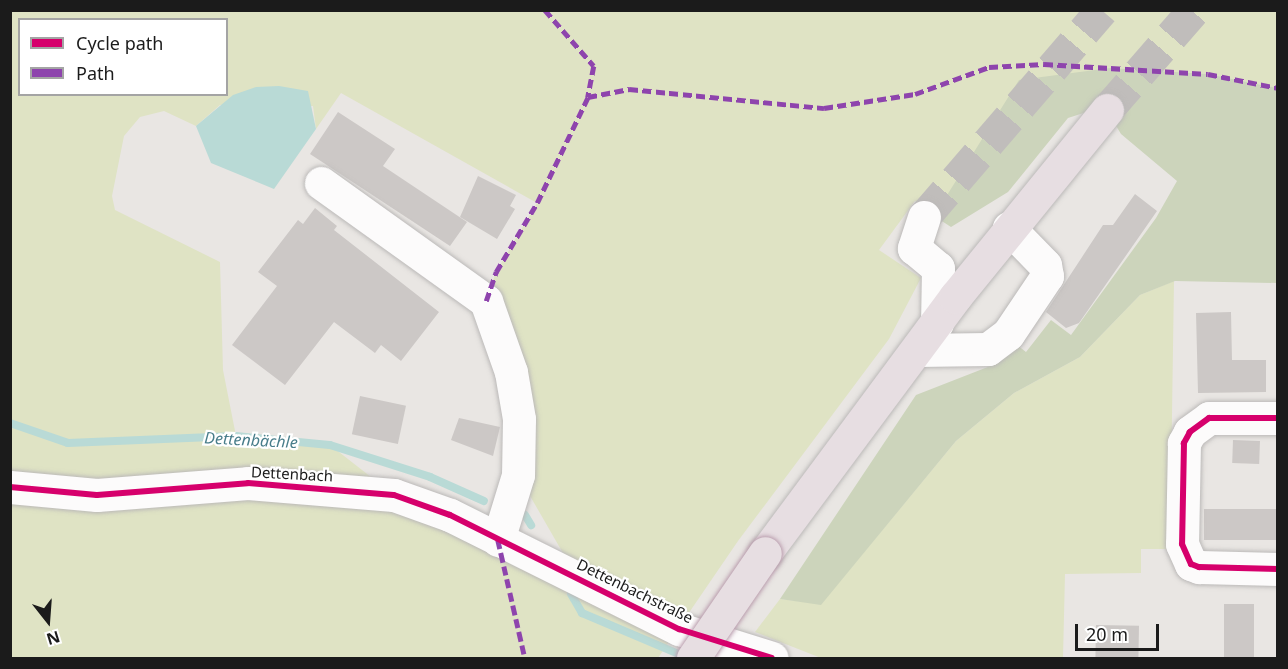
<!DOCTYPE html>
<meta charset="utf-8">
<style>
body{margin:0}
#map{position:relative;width:1288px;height:669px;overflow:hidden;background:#e9e6e3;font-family:"Noto Sans",sans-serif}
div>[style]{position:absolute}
.grass>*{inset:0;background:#dfe3c4}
.forest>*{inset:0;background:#ccd4bb}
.water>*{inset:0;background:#b9dad6}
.stream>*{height:8px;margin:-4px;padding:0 4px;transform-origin:4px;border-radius:4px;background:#b9dad6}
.building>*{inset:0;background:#ccc8c6;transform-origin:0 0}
.minor-tunnel>*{height:33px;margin-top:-16.5px;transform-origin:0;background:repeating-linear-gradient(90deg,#c0bdbb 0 33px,transparent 0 49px)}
.highway-tunnel>*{height:33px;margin-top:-16.5px;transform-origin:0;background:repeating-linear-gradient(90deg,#c0bdbb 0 33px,transparent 0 49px)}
.roads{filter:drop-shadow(0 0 2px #bbb9b8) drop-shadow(0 0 2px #bbb9b8)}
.minor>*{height:33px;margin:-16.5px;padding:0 16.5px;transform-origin:16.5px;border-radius:16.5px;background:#fcfbfb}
.highway>*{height:33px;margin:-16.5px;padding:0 16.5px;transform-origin:16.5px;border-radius:16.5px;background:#e7dee2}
.bridges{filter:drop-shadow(0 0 2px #ba9eae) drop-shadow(0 0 2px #ba9eae)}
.highway-bridge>*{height:33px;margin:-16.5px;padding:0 16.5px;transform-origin:16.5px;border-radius:16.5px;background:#e7dee2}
.quiet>*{height:4.5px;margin-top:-2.25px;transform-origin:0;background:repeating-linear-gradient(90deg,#8e44ad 0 9px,transparent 0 13.5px)}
.cycleway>*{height:6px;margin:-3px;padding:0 3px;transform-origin:3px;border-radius:3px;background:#d6006c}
span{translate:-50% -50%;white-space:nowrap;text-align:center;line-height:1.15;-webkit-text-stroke:4.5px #fff;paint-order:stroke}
.street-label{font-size:15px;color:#1b1b1b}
.water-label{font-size:16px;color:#487d8a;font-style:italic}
.frame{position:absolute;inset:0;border:12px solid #1b1b1b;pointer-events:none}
.legend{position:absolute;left:18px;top:18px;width:210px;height:78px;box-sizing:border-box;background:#fff;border:2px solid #a4a4a4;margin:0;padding:8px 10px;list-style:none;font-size:18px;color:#1b1b1b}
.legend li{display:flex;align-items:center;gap:12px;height:30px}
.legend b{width:30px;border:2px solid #a4a4a4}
.north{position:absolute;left:18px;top:591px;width:60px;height:60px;-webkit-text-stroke:4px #fff;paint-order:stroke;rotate:163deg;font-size:16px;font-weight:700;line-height:24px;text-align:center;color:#1b1b1b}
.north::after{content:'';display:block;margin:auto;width:21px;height:27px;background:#1b1b1b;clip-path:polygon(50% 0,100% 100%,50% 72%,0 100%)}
.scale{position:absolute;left:1075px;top:624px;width:84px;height:27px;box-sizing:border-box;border:3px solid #1b1b1b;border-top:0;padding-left:8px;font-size:18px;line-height:21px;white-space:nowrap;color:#1b1b1b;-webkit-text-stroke:4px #fff;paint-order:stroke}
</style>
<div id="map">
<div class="grass">
<div style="clip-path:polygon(evenodd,10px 11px,1277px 11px,1277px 88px,1208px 74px,1110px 68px,934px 216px,915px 201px,879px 250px,921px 278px,889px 339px,738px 541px,658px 658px,11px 658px,10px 11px,20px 20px,226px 20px,226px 94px,20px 94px,20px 20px,10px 11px,341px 93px,537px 203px,496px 272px,486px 301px,518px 475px,575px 574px,394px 495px,330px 445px,236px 436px,223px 370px,220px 262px,115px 210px,112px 196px,124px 136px,140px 117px,164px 111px,196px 126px,220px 105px,313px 106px,316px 129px,341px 93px)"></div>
<div style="clip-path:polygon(1174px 281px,1170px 549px,1141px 549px,1141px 573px,1065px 574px,1063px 658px,821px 658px,755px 632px,780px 599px,821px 604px,956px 441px,1014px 393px,1080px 357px,1140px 295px)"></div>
</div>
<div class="forest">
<div style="clip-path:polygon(1110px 68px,1208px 74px,1277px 88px,1277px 283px,1175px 281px,1140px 295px,1080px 357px,1014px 393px,956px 441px,821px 605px,780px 599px,916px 395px,998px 363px,1013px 342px,1026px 352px,1051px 320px,1071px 335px,1156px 218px,1177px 181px,1121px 134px,1107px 111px,1096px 109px,1068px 118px,1008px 192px,951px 227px,934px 216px,1019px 80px)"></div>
</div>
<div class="water">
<div style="clip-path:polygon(279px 86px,308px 91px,316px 129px,274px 189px,211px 163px,196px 126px,233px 95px,256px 87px)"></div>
</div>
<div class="stream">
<div style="left:10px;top:423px;width:61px;rotate:19deg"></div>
<div style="left:68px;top:443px;width:168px;rotate:-2.4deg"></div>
<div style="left:236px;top:436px;width:94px;rotate:5.5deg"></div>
<div style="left:330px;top:445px;width:105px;rotate:17.7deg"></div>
<div style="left:430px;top:477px;width:59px;rotate:24deg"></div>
<div style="left:525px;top:515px;width:12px;rotate:59deg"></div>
<div style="left:571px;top:594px;width:22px;rotate:60deg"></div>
<div style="left:582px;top:613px;width:115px;rotate:23deg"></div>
</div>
<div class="building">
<div style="clip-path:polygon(338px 112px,395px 149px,383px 166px,467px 222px,450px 246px,310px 154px)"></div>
<div style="clip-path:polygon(478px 176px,516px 195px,510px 206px,515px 209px,497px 239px,460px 217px)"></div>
<div style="clip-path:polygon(1135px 194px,1157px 211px,1079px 323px,1066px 328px,1046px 312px,1103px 225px,1113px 225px)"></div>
<div style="clip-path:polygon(315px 208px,337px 226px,334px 230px,439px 312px,401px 361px,381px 345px,375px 353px,334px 322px,285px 385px,232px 345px,277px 286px,258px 272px,298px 220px,303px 224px)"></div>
<div style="clip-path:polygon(1231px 312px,1232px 360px,1266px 360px,1266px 392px,1198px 393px,1196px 313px)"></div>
<div style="left:360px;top:396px;width:47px;height:39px;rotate:12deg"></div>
<div style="clip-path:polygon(459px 418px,500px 427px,493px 456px,451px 440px)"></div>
<div style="left:1233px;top:440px;width:27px;height:23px;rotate:2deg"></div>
<div style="left:1278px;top:509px;width:31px;height:74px;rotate:90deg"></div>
<div style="left:1224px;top:604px;width:30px;height:54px"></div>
<div style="left:1096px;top:625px;width:43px;height:33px;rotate:1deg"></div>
</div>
<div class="minor-tunnel">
<div style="left:924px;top:217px;width:273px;rotate:-49.3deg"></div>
</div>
<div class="highway-tunnel">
<div style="left:1107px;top:110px;width:133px;rotate:-49deg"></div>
</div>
<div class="roads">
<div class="minor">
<div style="left:321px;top:183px;width:203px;rotate:35.6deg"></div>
<div style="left:486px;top:301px;width:75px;rotate:70.6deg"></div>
<div style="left:511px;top:372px;width:48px;rotate:80.3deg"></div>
<div style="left:519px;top:419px;width:56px;rotate:91deg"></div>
<div style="left:518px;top:475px;width:68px;rotate:107.1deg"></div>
<div style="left:924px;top:217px;width:33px;rotate:108deg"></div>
<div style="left:914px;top:248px;width:31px;rotate:40deg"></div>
<div style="left:938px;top:268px;width:55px;rotate:91deg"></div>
<div style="left:917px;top:350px;width:71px;rotate:-0.8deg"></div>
<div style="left:988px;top:349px;width:25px;rotate:-37deg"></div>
<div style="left:1008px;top:334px;width:70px;rotate:-56.1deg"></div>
<div style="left:1047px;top:276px;width:11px;rotate:-100deg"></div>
<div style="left:1045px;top:265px;width:52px;rotate:-134.2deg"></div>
<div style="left:1278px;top:418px;width:69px;rotate:180deg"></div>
<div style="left:1209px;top:418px;width:24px;rotate:144deg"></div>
<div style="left:1190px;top:432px;width:13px;rotate:119deg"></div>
<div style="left:1184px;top:443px;width:101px;rotate:91.1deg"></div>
<div style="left:1182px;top:544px;width:22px;rotate:66deg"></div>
<div style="left:1191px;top:564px;width:9px;rotate:21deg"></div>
<div style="left:1199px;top:567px;width:79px;rotate:1.5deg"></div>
<div style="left:10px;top:487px;width:87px;rotate:5.3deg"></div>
<div style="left:97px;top:495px;width:151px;rotate:-4.5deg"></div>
<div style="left:248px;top:483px;width:146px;rotate:4.7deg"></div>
<div style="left:394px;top:495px;width:59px;rotate:19.7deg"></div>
<div style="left:450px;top:515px;width:256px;rotate:26.5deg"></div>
<div style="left:679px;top:629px;width:97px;rotate:17.3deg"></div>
</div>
<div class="highway">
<div style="left:765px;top:553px;width:319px;rotate:-53.4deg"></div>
<div style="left:955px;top:297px;width:241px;rotate:-50.9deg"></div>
</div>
</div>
<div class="bridges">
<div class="highway-bridge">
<div style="left:693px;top:658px;width:127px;rotate:-55.6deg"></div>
</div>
</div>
<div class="quiet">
<div style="left:545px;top:10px;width:74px;rotate:48.8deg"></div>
<div style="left:594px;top:66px;width:32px;rotate:101deg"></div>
<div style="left:486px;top:301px;width:31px;rotate:-71deg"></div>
<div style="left:496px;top:272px;width:80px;rotate:-59.3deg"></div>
<div style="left:537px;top:203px;width:118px;rotate:-64.3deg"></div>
<div style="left:588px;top:97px;width:42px;rotate:-11deg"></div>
<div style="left:629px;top:89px;width:196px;rotate:5.6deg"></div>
<div style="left:824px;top:108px;width:92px;rotate:-8.7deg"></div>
<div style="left:915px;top:94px;width:79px;rotate:-20deg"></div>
<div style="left:989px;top:67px;width:55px;rotate:-3.1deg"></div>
<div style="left:1044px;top:64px;width:164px;rotate:3.5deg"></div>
<div style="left:1208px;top:74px;width:71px;rotate:11.3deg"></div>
<div style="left:498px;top:540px;width:121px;rotate:77.1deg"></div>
</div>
<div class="cycleway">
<div style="left:1278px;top:418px;width:69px;rotate:180deg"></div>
<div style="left:1209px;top:418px;width:24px;rotate:144deg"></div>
<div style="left:1190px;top:432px;width:13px;rotate:119deg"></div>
<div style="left:1184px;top:443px;width:101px;rotate:91.1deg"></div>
<div style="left:1182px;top:544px;width:22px;rotate:66deg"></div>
<div style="left:1191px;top:564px;width:9px;rotate:21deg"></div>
<div style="left:1199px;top:567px;width:79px;rotate:1.5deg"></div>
<div style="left:10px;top:487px;width:87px;rotate:5.3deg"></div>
<div style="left:97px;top:495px;width:151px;rotate:-4.5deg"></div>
<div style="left:248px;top:483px;width:146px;rotate:4.7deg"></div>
<div style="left:394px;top:495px;width:59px;rotate:19.7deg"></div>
<div style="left:450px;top:515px;width:256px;rotate:26.5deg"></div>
<div style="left:679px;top:629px;width:97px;rotate:17.3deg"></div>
</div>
<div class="street-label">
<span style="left:292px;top:474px;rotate:3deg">Dettenbach</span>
<span style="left:635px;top:591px;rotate:26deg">Dettenbachstraße</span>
</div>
<div class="water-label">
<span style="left:251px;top:440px;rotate:3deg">Dettenbächle</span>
</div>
<div class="frame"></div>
<ul class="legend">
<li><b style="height:8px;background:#d6006c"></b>Cycle path</li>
<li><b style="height:8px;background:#8e44ad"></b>Path</li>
</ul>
<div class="north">N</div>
<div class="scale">20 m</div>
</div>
